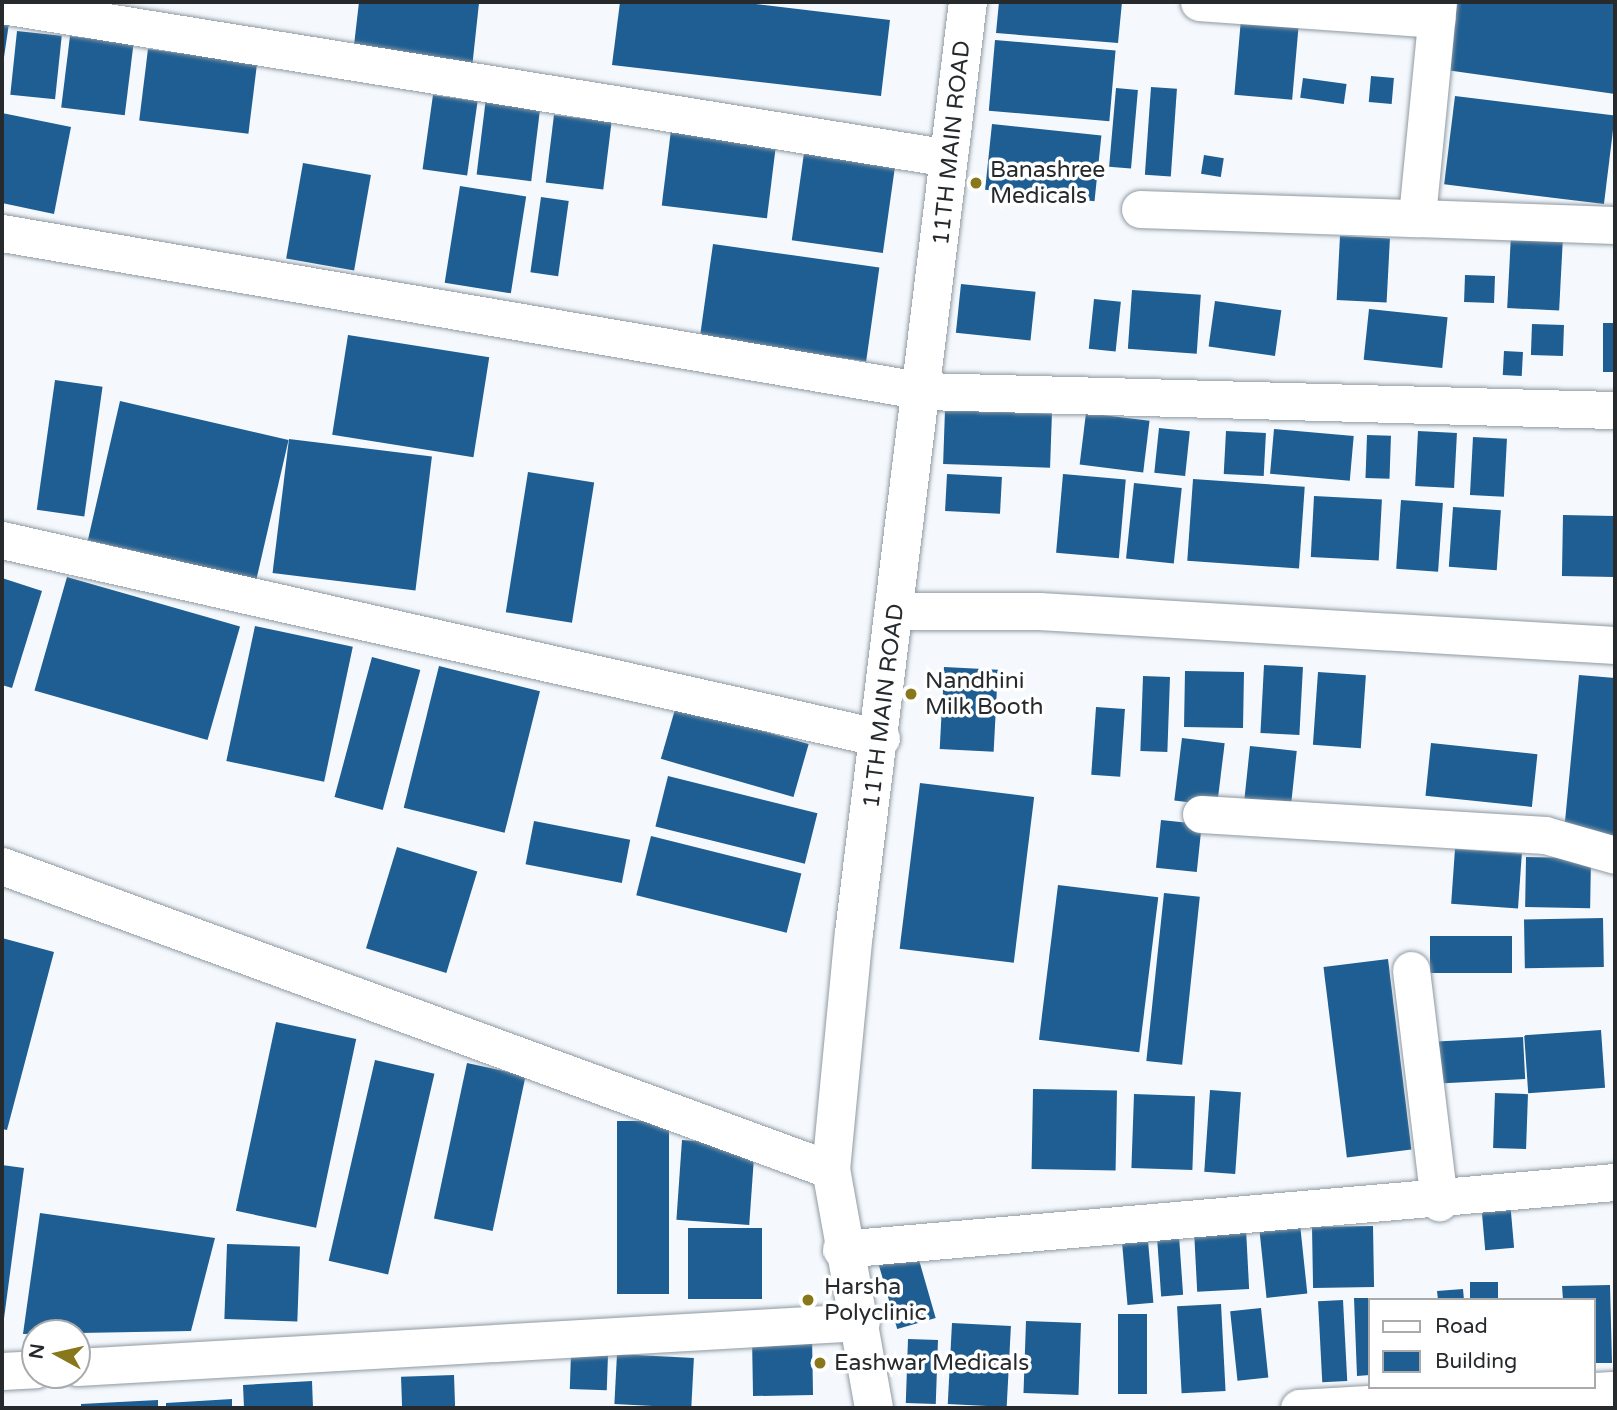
<!DOCTYPE html>
<style>
body{margin:0}
#map{position:relative;width:1617px;height:1410px;overflow:hidden;background:#f5f9fd;font-family:"Varela Round",sans-serif}
div>[style]{position:absolute}
.building>*{inset:0;background:#1e5e92;transform-origin:0 0}
.roads{filter:drop-shadow(0 0 2px #8f99a2) drop-shadow(0 0 2px #8f99a2)}
.street>*{height:37px;margin:-18.5px;padding:0 18.5px;transform-origin:18.5px;border-radius:18.5px;background:#fff}
.secondary>*{height:38px;margin:-19px;padding:0 19px;transform-origin:19px;border-radius:19px;background:#fff}
.dots>*{width:19px;height:19px;translate:-50% -50%;box-sizing:border-box;border:4px solid #fff;border-radius:50%}
span{translate:-50% -50%;white-space:nowrap;text-align:center;line-height:1.15;-webkit-text-stroke:7px #fff;paint-order:stroke}
.street-label{font-size:23px;color:#262a2d}
.poi-label{font-size:23px;color:#262a2d}
.left{translate:0 -50%;text-align:left}
.frame{position:absolute;inset:0;border:4px solid #262a2d;pointer-events:none}
.legend{position:absolute;left:1368px;top:1298px;width:228px;height:91px;box-sizing:border-box;background:#fff;border:2px solid #a8aaab;margin:0;padding:9px 12px;list-style:none;font-size:21px;color:#262a2d}
.legend li{display:flex;align-items:center;gap:14px;height:35px}
.legend b{width:35px;border:2px solid #a8aaab}
.north{position:absolute;left:21px;top:1319px;width:70px;height:70px;box-sizing:border-box;background:#fff;border:2px solid #a8aaab;border-radius:50%;rotate:278deg;font-size:19px;font-weight:700;line-height:28px;text-align:center;color:#262a2d}
.north::after{content:'';display:block;margin:auto;width:24px;height:32px;background:#89771b;clip-path:polygon(50% 0,100% 100%,50% 72%,0 100%)}
</style>
<div id="map">
<div class="building">
<div style="clip-path:polygon(359px 2px,479px 3px,472px 68px,353px 54px)"></div>
<div style="clip-path:polygon(620px 2px,739px 2px,890px 20px,881px 96px,612px 65px)"></div>
<div style="clip-path:polygon(999px 2px,1122px 2px,1118px 43px,996px 33px)"></div>
<div style="clip-path:polygon(1456px 2px,1615px 2px,1615px 94px,1446px 70px)"></div>
<div style="left:1241px;top:19px;width:58px;height:76px;rotate:5deg"></div>
<div style="clip-path:polygon(2px 22px,9px 23px,3px 64px,2px 64px)"></div>
<div style="left:17px;top:31px;width:45px;height:64px;rotate:6deg"></div>
<div style="left:70px;top:36px;width:64px;height:72px;rotate:7deg"></div>
<div style="left:995px;top:40px;width:121px;height:71px;rotate:5deg"></div>
<div style="left:148px;top:49px;width:110px;height:72px;rotate:7deg"></div>
<div style="left:1371px;top:76px;width:23px;height:26px;rotate:5deg"></div>
<div style="left:1303px;top:78px;width:44px;height:20px;rotate:8deg"></div>
<div style="left:1151px;top:87px;width:26px;height:88px;rotate:4deg"></div>
<div style="left:1116px;top:88px;width:22px;height:79px;rotate:5deg"></div>
<div style="left:433px;top:95px;width:45px;height:75px;rotate:8deg"></div>
<div style="left:1455px;top:96px;width:161px;height:89px;rotate:7deg"></div>
<div style="left:486px;top:98px;width:55px;height:77px;rotate:7deg"></div>
<div style="clip-path:polygon(2px 113px,71px 127px,54px 214px,2px 203px)"></div>
<div style="left:554px;top:115px;width:58px;height:68px;rotate:7deg"></div>
<div style="left:992px;top:124px;width:110px;height:66px;rotate:6deg"></div>
<div style="left:671px;top:130px;width:106px;height:76px;rotate:7deg"></div>
<div style="left:804px;top:153px;width:92px;height:88px;rotate:8deg"></div>
<div style="left:1204px;top:155px;width:20px;height:19px;rotate:9deg"></div>
<div style="left:303px;top:163px;width:69px;height:97px;rotate:10deg"></div>
<div style="left:460px;top:186px;width:67px;height:98px;rotate:9deg"></div>
<div style="left:541px;top:197px;width:28px;height:76px;rotate:8deg"></div>
<div style="left:1511px;top:235px;width:52px;height:73px;rotate:3deg"></div>
<div style="left:1340px;top:236px;width:50px;height:64px;rotate:3deg"></div>
<div style="left:713px;top:244px;width:168px;height:95px;rotate:8deg"></div>
<div style="left:1465px;top:275px;width:30px;height:27px;rotate:2deg"></div>
<div style="left:961px;top:284px;width:75px;height:49px;rotate:6deg"></div>
<div style="left:1132px;top:290px;width:69px;height:59px;rotate:4deg"></div>
<div style="left:1094px;top:299px;width:27px;height:50px;rotate:6deg"></div>
<div style="left:1215px;top:301px;width:67px;height:46px;rotate:8deg"></div>
<div style="left:1369px;top:309px;width:79px;height:51px;rotate:6deg"></div>
<div style="left:1603px;top:323px;width:12px;height:49px"></div>
<div style="left:1532px;top:324px;width:32px;height:31px;rotate:2deg"></div>
<div style="left:348px;top:335px;width:143px;height:101px;rotate:9deg"></div>
<div style="left:1504px;top:351px;width:19px;height:24px;rotate:3deg"></div>
<div style="left:55px;top:380px;width:48px;height:131px;rotate:8deg"></div>
<div style="left:120px;top:401px;width:173px;height:143px;rotate:13deg"></div>
<div style="left:945px;top:410px;width:107px;height:54px;rotate:2deg"></div>
<div style="left:1086px;top:413px;width:64px;height:52px;rotate:7deg"></div>
<div style="left:1159px;top:428px;width:31px;height:45px;rotate:6deg"></div>
<div style="left:1274px;top:429px;width:80px;height:45px;rotate:5deg"></div>
<div style="left:1226px;top:431px;width:40px;height:43px;rotate:3deg"></div>
<div style="left:1418px;top:431px;width:39px;height:55px;rotate:3deg"></div>
<div style="left:1367px;top:435px;width:24px;height:43px;rotate:2deg"></div>
<div style="left:1473px;top:437px;width:34px;height:58px;rotate:3deg"></div>
<div style="left:289px;top:439px;width:144px;height:135px;rotate:7deg"></div>
<div style="left:528px;top:472px;width:67px;height:142px;rotate:9deg"></div>
<div style="left:947px;top:474px;width:55px;height:37px;rotate:3deg"></div>
<div style="left:1063px;top:474px;width:63px;height:79px;rotate:5deg"></div>
<div style="left:1193px;top:479px;width:112px;height:82px;rotate:4deg"></div>
<div style="left:1134px;top:483px;width:48px;height:76px;rotate:6deg"></div>
<div style="left:1314px;top:496px;width:68px;height:61px;rotate:3deg"></div>
<div style="left:1401px;top:500px;width:42px;height:69px;rotate:4deg"></div>
<div style="left:1453px;top:507px;width:48px;height:60px;rotate:4deg"></div>
<div style="left:1563px;top:515px;width:52px;height:61px;rotate:1deg"></div>
<div style="left:67px;top:577px;width:180px;height:118px;rotate:16deg"></div>
<div style="clip-path:polygon(2px 578px,42px 591px,12px 688px,2px 685px)"></div>
<div style="left:255px;top:626px;width:100px;height:138px;rotate:12deg"></div>
<div style="left:372px;top:657px;width:50px;height:145px;rotate:15deg"></div>
<div style="left:1264px;top:665px;width:39px;height:68px;rotate:3deg"></div>
<div style="left:439px;top:666px;width:104px;height:146px;rotate:14deg"></div>
<div style="left:944px;top:667px;width:54px;height:82px;rotate:3deg"></div>
<div style="left:1185px;top:671px;width:59px;height:56px;rotate:1deg"></div>
<div style="left:1318px;top:672px;width:48px;height:73px;rotate:4deg"></div>
<div style="clip-path:polygon(1579px 675px,1615px 678px,1615px 836px,1564px 832px)"></div>
<div style="left:1143px;top:676px;width:27px;height:75px;rotate:2deg"></div>
<div style="left:676px;top:706px;width:138px;height:55px;rotate:16deg"></div>
<div style="left:1096px;top:707px;width:29px;height:68px;rotate:4deg"></div>
<div style="left:1182px;top:738px;width:43px;height:63px;rotate:7deg"></div>
<div style="left:1431px;top:743px;width:107px;height:53px;rotate:6deg"></div>
<div style="left:1250px;top:746px;width:47px;height:58px;rotate:6deg"></div>
<div style="left:668px;top:776px;width:154px;height:52px;rotate:14deg"></div>
<div style="left:920px;top:783px;width:115px;height:167px;rotate:7deg"></div>
<div style="left:1161px;top:820px;width:41px;height:48px;rotate:6deg"></div>
<div style="left:534px;top:821px;width:98px;height:44px;rotate:11deg"></div>
<div style="left:651px;top:836px;width:155px;height:61px;rotate:14deg"></div>
<div style="left:397px;top:847px;width:84px;height:106px;rotate:17deg"></div>
<div style="left:1455px;top:849px;width:67px;height:55px;rotate:4deg"></div>
<div style="left:1526px;top:857px;width:65px;height:50px;rotate:1deg"></div>
<div style="left:1058px;top:885px;width:101px;height:156px;rotate:7deg"></div>
<div style="left:1164px;top:893px;width:36px;height:169px;rotate:6deg"></div>
<div style="left:1603px;top:918px;width:49px;height:79px;rotate:89deg"></div>
<div style="left:1430px;top:936px;width:82px;height:37px"></div>
<div style="clip-path:polygon(2px 938px,54px 952px,7px 1130px,2px 1129px)"></div>
<div style="left:1388px;top:959px;width:192px;height:65px;rotate:83deg"></div>
<div style="left:276px;top:1022px;width:82px;height:193px;rotate:12deg"></div>
<div style="left:1601px;top:1030px;width:58px;height:77px;rotate:86deg"></div>
<div style="left:1523px;top:1037px;width:42px;height:86px;rotate:87deg"></div>
<div style="left:375px;top:1060px;width:61px;height:206px;rotate:13deg"></div>
<div style="left:467px;top:1063px;width:60px;height:159px;rotate:12deg"></div>
<div style="left:1033px;top:1089px;width:84px;height:80px;rotate:1deg"></div>
<div style="left:1210px;top:1090px;width:31px;height:82px;rotate:4deg"></div>
<div style="left:1495px;top:1093px;width:33px;height:55px;rotate:2deg"></div>
<div style="left:1134px;top:1094px;width:61px;height:74px;rotate:2deg"></div>
<div style="left:617px;top:1121px;width:52px;height:173px"></div>
<div style="left:682px;top:1140px;width:73px;height:80px;rotate:4deg"></div>
<div style="clip-path:polygon(2px 1165px,24px 1168px,3px 1326px,2px 1326px)"></div>
<div style="left:1510px;top:1201px;width:47px;height:29px;rotate:85deg"></div>
<div style="clip-path:polygon(40px 1213px,215px 1238px,191px 1331px,23px 1334px)"></div>
<div style="left:1300px;top:1224px;width:70px;height:41px;rotate:84deg"></div>
<div style="left:1373px;top:1226px;width:61px;height:61px;rotate:89deg"></div>
<div style="left:688px;top:1228px;width:74px;height:71px"></div>
<div style="left:1246px;top:1229px;width:60px;height:52px;rotate:87deg"></div>
<div style="left:1179px;top:1236px;width:59px;height:22px;rotate:86deg"></div>
<div style="left:1148px;top:1241px;width:62px;height:26px;rotate:85deg"></div>
<div style="left:227px;top:1244px;width:73px;height:75px;rotate:2deg"></div>
<div style="left:915px;top:1246px;width:75px;height:40px;rotate:74deg"></div>
<div style="left:1498px;top:1282px;width:18px;height:28px;rotate:90deg"></div>
<div style="clip-path:polygon(1610px 1285px,1612px 1363px,1594px 1363px,1594px 1300px,1563px 1300px,1562px 1286px)"></div>
<div style="clip-path:polygon(1463px 1289px,1464px 1300px,1438px 1300px,1437px 1291px)"></div>
<div style="clip-path:polygon(1354px 1298px,1370px 1298px,1370px 1375px,1357px 1376px)"></div>
<div style="left:1343px;top:1300px;width:81px;height:25px;rotate:87deg"></div>
<div style="left:1221px;top:1304px;width:87px;height:44px;rotate:87deg"></div>
<div style="left:1261px;top:1308px;width:70px;height:31px;rotate:84deg"></div>
<div style="left:1118px;top:1314px;width:29px;height:80px"></div>
<div style="left:1026px;top:1321px;width:55px;height:72px;rotate:2deg"></div>
<div style="left:952px;top:1323px;width:59px;height:81px;rotate:3deg"></div>
<div style="left:812px;top:1336px;width:59px;height:60px;rotate:89deg"></div>
<div style="left:908px;top:1339px;width:30px;height:64px;rotate:2deg"></div>
<div style="left:571px;top:1354px;width:37px;height:35px;rotate:2deg"></div>
<div style="left:617px;top:1354px;width:77px;height:50px;rotate:3deg"></div>
<div style="left:454px;top:1375px;width:33px;height:53px;rotate:88deg"></div>
<div style="clip-path:polygon(312px 1381px,313px 1408px,244px 1408px,243px 1385px)"></div>
<div style="clip-path:polygon(232px 1399px,232px 1408px,166px 1408px,166px 1403px)"></div>
<div style="clip-path:polygon(158px 1400px,158px 1408px,81px 1408px,81px 1404px)"></div>
</div>
<div class="roads">
<div class="street">
<div style="left:1199px;top:2px;width:238px;rotate:4.1deg"></div>
<div style="left:1438px;top:2px;width:217px;rotate:95.6deg"></div>
<div style="left:1417px;top:218px;width:198px;rotate:2deg"></div>
<div style="left:2px;top:5px;width:959px;rotate:9.18deg"></div>
<div style="left:1140px;top:209px;width:277px;rotate:1.9deg"></div>
<div style="left:2px;top:233px;width:935px;rotate:9.72deg"></div>
<div style="left:924px;top:391px;width:691px;rotate:1.58deg"></div>
<div style="left:2px;top:540px;width:901px;rotate:12.69deg"></div>
<div style="left:896px;top:611px;width:143px"></div>
<div style="left:1039px;top:611px;width:577px;rotate:3.38deg"></div>
<div style="left:1201px;top:814px;width:345px;rotate:3.5deg"></div>
<div style="left:1545px;top:835px;width:73px;rotate:15.9deg"></div>
<div style="left:2px;top:866px;width:883px;rotate:20.14deg"></div>
<div style="left:1411px;top:970px;width:234px;rotate:83.1deg"></div>
<div style="left:841px;top:1249px;width:777px;rotate:-4.95deg"></div>
<div style="left:77px;top:1367px;width:785px;rotate:-3.29deg"></div>
<div style="left:2px;top:1371px;width:33px;rotate:-3deg"></div>
<div style="left:1299px;top:1408px;width:317px;rotate:-3.3deg"></div>
</div>
<div class="secondary">
<div style="left:874px;top:1408px;width:242px;rotate:-100.2deg"></div>
<div style="left:831px;top:1170px;width:238px;rotate:-84.5deg"></div>
<div style="left:854px;top:933px;width:938px;rotate:-83.02deg"></div>
</div>
</div>
<div class="dots">
<div style="left:976px;top:183px;background:#89771b"></div>
<div style="left:911px;top:694px;background:#89771b"></div>
<div style="left:808px;top:1300px;background:#89771b"></div>
<div style="left:820px;top:1363px;background:#89771b"></div>
</div>
<div class="street-label">
<span style="left:952px;top:143px;rotate:-84deg">11TH MAIN ROAD</span>
<span style="left:884px;top:706px;rotate:-83deg">11TH MAIN ROAD</span>
</div>
<div class="poi-label">
<span class="left" style="left:990px;top:183px">Banashree<br>Medicals</span>
<span class="left" style="left:925px;top:694px">Nandhini<br>Milk Booth</span>
<span class="left" style="left:824px;top:1300px">Harsha<br>Polyclinic</span>
<span class="left" style="left:834px;top:1363px">Eashwar Medicals</span>
</div>
<div class="frame"></div>
<ul class="legend">
<li><b style="height:9px;background:#fff"></b>Road</li>
<li><b style="height:19px;background:#1e5e92"></b>Building</li>
</ul>
<div class="north">N</div>
</div>
